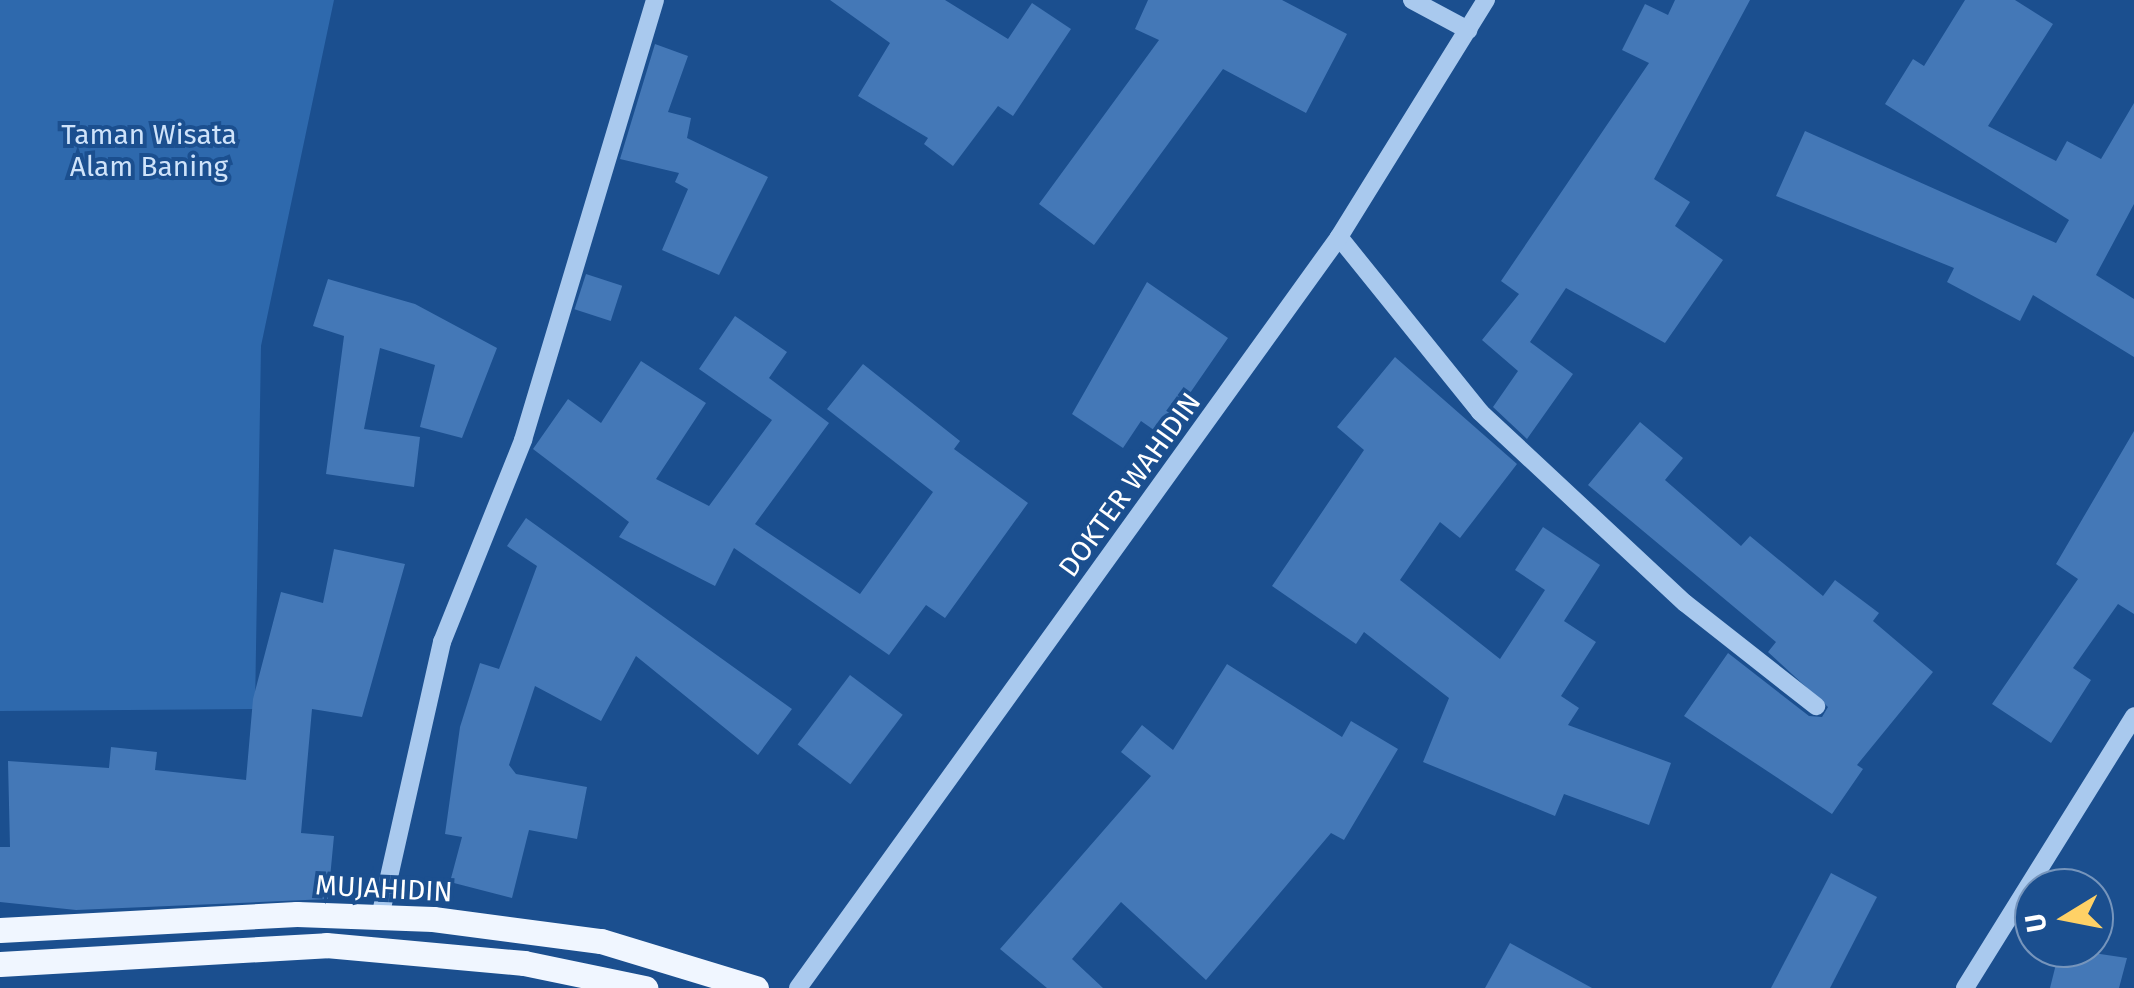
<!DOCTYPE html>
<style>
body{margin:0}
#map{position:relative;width:2134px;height:988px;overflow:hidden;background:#1b4f8f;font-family:"Fira Sans",sans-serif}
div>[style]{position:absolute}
.green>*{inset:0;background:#2e69ad}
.building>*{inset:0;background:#4478b7;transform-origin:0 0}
.minor>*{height:18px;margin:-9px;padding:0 9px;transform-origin:9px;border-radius:9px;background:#a9c9ee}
.major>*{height:25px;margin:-12.5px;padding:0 12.5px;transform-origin:12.5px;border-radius:12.5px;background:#f0f6ff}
span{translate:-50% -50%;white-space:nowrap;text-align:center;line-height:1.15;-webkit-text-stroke:8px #1b4f8f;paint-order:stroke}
.park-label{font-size:28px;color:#cfe3fa}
.street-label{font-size:28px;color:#fff}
.north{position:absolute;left:2014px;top:868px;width:100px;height:100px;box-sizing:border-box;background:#1b4f8f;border:2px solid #7695bc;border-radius:50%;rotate:260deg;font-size:28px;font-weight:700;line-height:40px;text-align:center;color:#fff}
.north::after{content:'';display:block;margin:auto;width:35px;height:45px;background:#ffd166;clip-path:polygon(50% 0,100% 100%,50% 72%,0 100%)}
</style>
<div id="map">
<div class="green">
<div style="clip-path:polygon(0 0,334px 0,261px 346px,255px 709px,0 711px)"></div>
</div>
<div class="building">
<div style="clip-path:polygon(830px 0,945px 0,1008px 39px,1032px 3px,1071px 29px,1013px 116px,998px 106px,953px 166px,924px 144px,928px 138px,858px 96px,890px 43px)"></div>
<div style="clip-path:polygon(1148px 0,1282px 0,1347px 34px,1306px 113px,1223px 69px,1094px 245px,1039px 204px,1159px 40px,1135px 29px)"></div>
<div style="clip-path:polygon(1675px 0,1750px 0,1654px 179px,1690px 202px,1675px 226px,1723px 260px,1665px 343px,1566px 288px,1530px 342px,1573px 374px,1527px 439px,1493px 407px,1518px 371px,1482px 340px,1519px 294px,1501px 281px,1649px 63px,1622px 50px,1645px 4px,1668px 15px)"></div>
<div style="clip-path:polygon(1965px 0,2015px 0,2053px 24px,1988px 126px,2056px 161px,2067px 141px,2101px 159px,2134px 103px,2134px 204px,2096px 275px,2134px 299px,2134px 357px,2033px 295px,2020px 321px,1947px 282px,1954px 268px,1776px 196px,1805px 131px,2056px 243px,2069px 220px,1885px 104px,1913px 59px,1924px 66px)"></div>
<div style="clip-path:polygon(655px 44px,688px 56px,668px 112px,691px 118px,687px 138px,768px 177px,719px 275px,662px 250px,688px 189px,675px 182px,679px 173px,620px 159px)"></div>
<div style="left:586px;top:274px;width:38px;height:37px;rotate:18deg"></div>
<div style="clip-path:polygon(328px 279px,415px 304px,497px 348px,462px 438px,420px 427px,435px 365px,380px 348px,364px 429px,420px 437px,414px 487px,326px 474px,344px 336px,313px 326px)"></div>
<div style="clip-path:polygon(1147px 282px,1228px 338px,1161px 435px,1141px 421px,1123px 448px,1072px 414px)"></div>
<div style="clip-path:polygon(735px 316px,787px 352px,769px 378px,829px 423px,755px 524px,860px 594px,933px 492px,827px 409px,863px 364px,960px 441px,954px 449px,1028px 503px,945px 618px,926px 605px,889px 655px,734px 548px,715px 586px,619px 537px,629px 522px,533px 449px,568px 399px,601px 423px,641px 361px,706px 403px,656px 479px,709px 506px,772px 420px,699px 369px)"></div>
<div style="clip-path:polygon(1395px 357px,1517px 464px,1460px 538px,1440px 522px,1400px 580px,1500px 659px,1545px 590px,1515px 570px,1543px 527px,1600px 565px,1564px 621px,1596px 642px,1561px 696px,1579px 708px,1568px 725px,1671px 763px,1649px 825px,1564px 794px,1555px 816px,1423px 762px,1449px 698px,1364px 632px,1356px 644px,1272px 586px,1364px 450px,1337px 427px)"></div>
<div style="clip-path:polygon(1640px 422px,1683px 458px,1665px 480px,1741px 546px,1750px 536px,1823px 596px,1835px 580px,1879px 613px,1873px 621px,1933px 672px,1857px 765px,1863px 769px,1832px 814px,1684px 716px,1728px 653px,1809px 716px,1822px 717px,1828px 707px,1768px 652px,1776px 642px,1588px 485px)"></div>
<div style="clip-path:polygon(2134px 431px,2134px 614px,2118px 604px,2073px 668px,2091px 680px,2051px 743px,1992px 704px,2078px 579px,2056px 564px)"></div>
<div style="clip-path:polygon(526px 518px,792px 709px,758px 755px,636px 656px,601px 721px,535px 686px,509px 765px,516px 774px,587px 787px,577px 839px,529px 830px,512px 898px,450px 882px,462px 837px,445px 834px,460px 727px,480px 663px,499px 669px,537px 566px,507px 546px)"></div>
<div style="clip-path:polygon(334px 549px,405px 564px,362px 717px,312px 709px,301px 833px,334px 836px,328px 899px,76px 910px,0 902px,0 847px,10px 847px,8px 761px,109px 768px,111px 747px,157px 752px,155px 770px,246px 780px,253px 699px,281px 592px,323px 603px)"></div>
<div style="clip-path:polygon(1227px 664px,1342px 737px,1351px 721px,1398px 749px,1344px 840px,1331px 833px,1206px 980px,1121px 902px,1072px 959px,1103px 988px,1047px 988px,1000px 949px,1151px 776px,1121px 752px,1142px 725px,1173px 750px)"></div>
<div style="left:850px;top:675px;width:66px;height:87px;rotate:37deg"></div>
<div style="clip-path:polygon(1831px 873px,1877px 897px,1830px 988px,1771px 988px)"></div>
<div style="clip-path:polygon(1510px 943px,1592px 988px,1485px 988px)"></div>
<div style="clip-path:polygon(2060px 948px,2127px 958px,2119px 988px,2050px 988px)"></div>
</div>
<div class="minor">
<div style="left:1412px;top:0;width:64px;rotate:28.2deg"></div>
<div style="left:1339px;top:237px;width:225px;rotate:51.1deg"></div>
<div style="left:1480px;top:412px;width:280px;rotate:43deg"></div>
<div style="left:1685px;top:603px;width:167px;rotate:38.2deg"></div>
<div style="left:380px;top:917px;width:282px;rotate:-77.3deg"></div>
<div style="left:442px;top:642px;width:218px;rotate:-68.1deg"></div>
<div style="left:523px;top:440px;width:459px;rotate:-73.3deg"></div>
<div style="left:798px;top:988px;width:926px;rotate:-54.23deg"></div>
<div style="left:1339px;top:237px;width:279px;rotate:-58.2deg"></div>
<div style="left:1965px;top:988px;width:320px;rotate:-58.1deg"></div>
</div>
<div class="major">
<div style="left:0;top:930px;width:297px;rotate:-3.1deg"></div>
<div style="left:297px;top:914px;width:136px;rotate:2.1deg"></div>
<div style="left:433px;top:919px;width:169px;rotate:7.5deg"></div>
<div style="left:601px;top:941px;width:162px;rotate:16.9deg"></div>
<div style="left:0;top:964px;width:327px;rotate:-3.3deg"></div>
<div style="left:326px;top:945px;width:199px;rotate:5.2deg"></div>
<div style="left:524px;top:963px;width:124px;rotate:11.7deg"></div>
</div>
<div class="park-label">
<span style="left:149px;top:151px">Taman Wisata<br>Alam Baning</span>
</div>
<div class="street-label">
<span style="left:1130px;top:485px;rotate:-54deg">DOKTER WAHIDIN</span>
<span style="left:384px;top:889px;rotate:3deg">MUJAHIDIN</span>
</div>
<div class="north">U</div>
</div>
